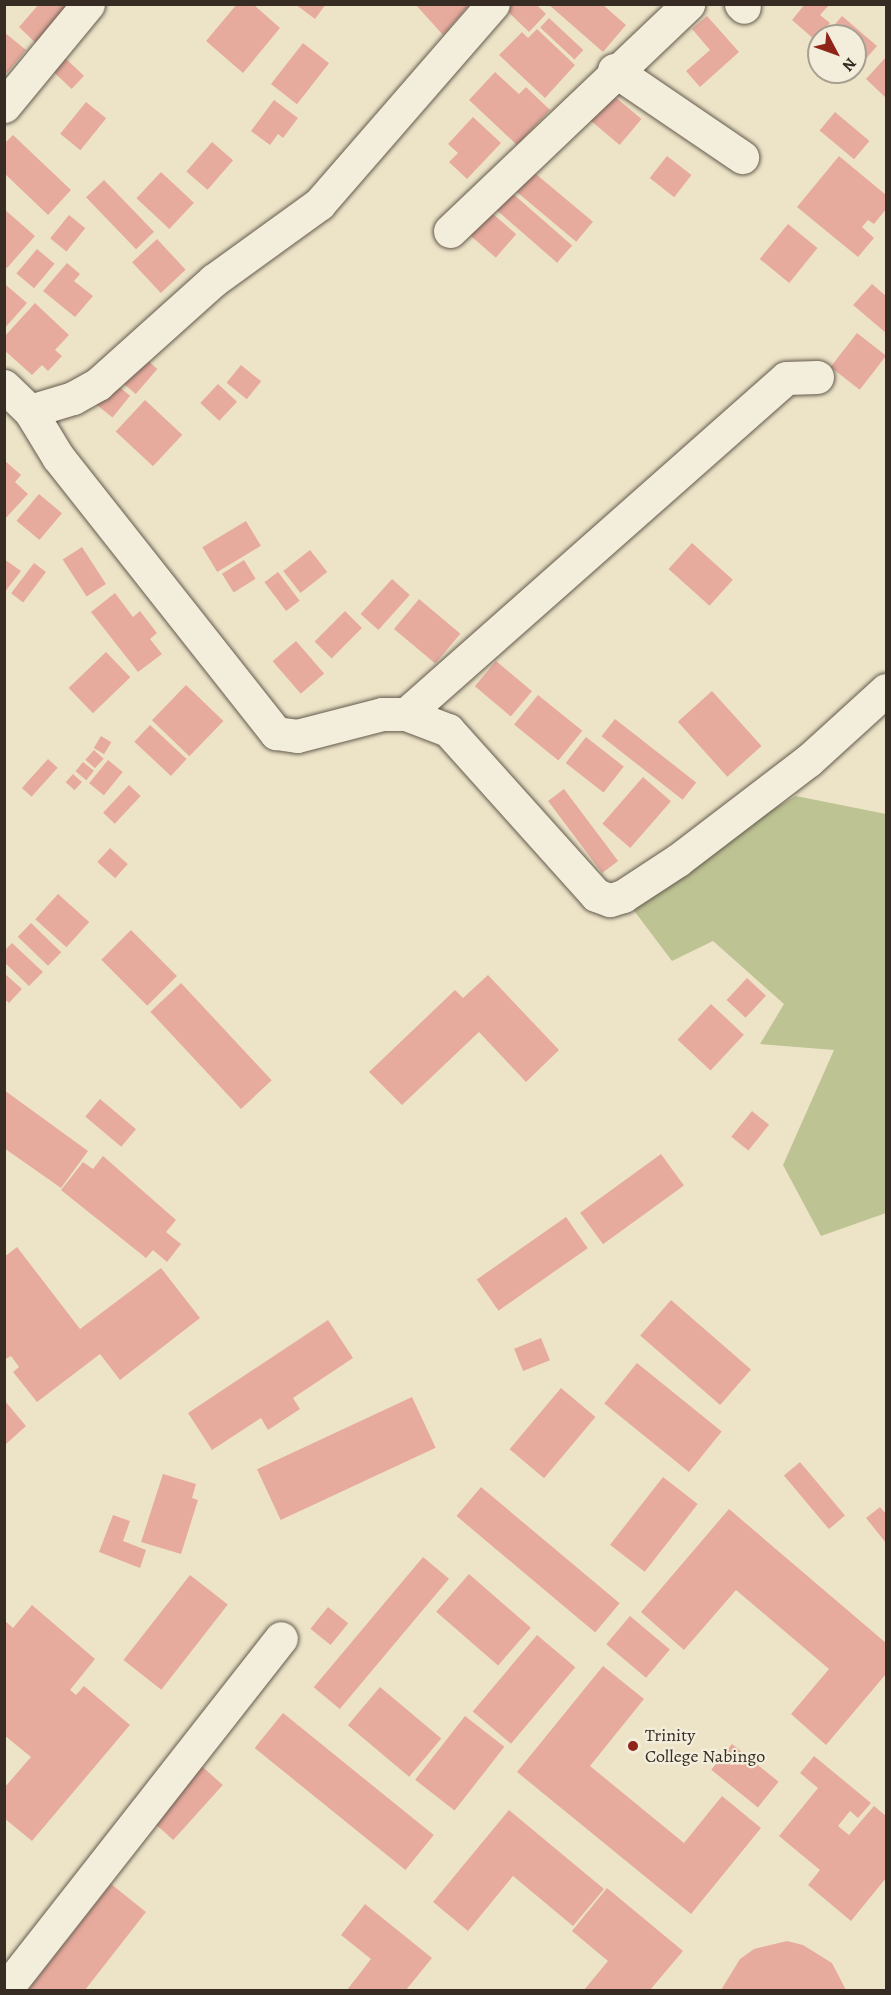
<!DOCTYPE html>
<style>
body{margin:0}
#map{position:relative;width:891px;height:1995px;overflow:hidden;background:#ede4c8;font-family:Alegreya,serif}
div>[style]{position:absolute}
.green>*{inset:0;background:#bdc393}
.building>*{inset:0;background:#e7ab9e;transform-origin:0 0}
.roads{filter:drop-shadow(0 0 2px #645a4d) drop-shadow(0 0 2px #645a4d)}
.minor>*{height:33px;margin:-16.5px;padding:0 16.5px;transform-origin:16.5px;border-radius:16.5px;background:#f3eddb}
.dots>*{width:16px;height:16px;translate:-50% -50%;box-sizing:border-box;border:3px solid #f3eddb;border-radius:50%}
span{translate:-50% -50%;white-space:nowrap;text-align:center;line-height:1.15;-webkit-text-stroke:4.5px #f3eddb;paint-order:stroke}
.poi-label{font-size:18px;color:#362c24}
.left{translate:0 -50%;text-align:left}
.frame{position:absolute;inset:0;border:6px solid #362c24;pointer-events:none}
.north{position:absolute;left:807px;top:24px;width:60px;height:60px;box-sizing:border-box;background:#f3eddb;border:2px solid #a7a092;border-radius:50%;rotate:131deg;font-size:16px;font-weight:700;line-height:24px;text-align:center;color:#362c24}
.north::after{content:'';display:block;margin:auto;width:21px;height:27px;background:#8f2418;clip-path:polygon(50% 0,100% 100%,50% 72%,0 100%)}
</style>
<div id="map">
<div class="green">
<div style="clip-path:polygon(796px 796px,886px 814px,886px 1213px,821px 1236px,783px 1165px,834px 1050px,760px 1044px,784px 1004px,713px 941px,672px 961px,623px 896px)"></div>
</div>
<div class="building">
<div style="clip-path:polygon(39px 4px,73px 4px,41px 48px,19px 27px)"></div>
<div style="clip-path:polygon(237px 4px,253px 4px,280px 28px,243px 73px,206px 41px)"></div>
<div style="clip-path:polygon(295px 4px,326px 4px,315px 19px)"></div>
<div style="clip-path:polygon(415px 4px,470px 4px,443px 35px)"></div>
<div style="clip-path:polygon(507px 4px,536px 4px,546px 14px,529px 32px,504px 8px)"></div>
<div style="clip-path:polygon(548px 4px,602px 4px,626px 25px,603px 52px)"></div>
<div style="clip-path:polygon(805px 4px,830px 4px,820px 15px,830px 23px,815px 40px,792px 20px)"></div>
<div style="clip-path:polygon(707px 16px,739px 52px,700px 87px,686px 71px,710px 50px,692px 29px)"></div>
<div style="clip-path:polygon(842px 16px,877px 46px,858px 68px,855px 36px,825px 36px)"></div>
<div style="left:549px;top:18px;width:47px;height:13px;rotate:43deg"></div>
<div style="clip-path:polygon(537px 29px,575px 65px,545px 98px,499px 55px,522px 32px,528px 38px)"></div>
<div style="clip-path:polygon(4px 32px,26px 50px,7px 73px,4px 71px)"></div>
<div style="left:303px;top:43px;width:33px;height:52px;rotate:38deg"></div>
<div style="clip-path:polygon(886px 57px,886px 98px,866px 79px)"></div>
<div style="left:65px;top:58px;width:26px;height:18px;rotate:43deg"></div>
<div style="clip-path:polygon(495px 72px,519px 94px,526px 87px,550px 110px,517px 145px,469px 100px)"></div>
<div style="left:607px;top:90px;width:45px;height:34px;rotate:40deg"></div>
<div style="clip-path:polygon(274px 100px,298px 118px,283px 138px,278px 134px,270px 145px,251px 131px)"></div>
<div style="left:86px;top:102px;width:26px;height:41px;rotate:39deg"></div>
<div style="left:835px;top:112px;width:45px;height:24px;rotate:40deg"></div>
<div style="clip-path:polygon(473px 117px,501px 143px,467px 179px,449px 162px,458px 153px,448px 144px)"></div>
<div style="clip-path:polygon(13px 135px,71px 190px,48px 215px,4px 173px,4px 144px)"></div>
<div style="left:212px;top:142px;width:28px;height:39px;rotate:41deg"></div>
<div style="left:667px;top:156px;width:31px;height:28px;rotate:38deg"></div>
<div style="clip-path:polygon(839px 156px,886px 195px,886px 209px,874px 224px,868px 220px,862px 227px,874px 238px,858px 257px,797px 207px)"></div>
<div style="left:524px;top:164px;width:90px;height:26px;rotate:40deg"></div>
<div style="left:161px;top:172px;width:45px;height:36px;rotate:43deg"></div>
<div style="left:104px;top:180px;width:72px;height:25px;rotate:46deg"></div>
<div style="left:505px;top:187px;width:89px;height:23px;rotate:41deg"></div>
<div style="left:486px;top:208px;width:40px;height:31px;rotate:41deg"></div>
<div style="clip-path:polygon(4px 209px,35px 236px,7px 268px,4px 266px)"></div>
<div style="left:69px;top:215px;width:21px;height:30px;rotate:39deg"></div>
<div style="left:788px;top:224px;width:38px;height:45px;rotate:39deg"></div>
<div style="left:157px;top:239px;width:42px;height:34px;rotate:47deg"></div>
<div style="left:37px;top:249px;width:23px;height:32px;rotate:40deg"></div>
<div style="clip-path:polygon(67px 263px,80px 274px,74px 281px,93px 296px,75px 317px,43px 291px)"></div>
<div style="clip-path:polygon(872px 284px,886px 296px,886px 333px,853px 305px)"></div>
<div style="clip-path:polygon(6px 285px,27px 303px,4px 329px,4px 287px)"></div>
<div style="clip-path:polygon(35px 303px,69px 335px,55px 350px,62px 356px,48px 371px,42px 365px,32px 375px,4px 350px,4px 337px)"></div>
<div style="left:857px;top:333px;width:37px;height:43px;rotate:38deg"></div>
<div style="left:140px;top:354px;width:23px;height:33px;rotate:41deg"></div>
<div style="left:241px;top:365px;width:26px;height:23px;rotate:39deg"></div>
<div style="left:113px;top:382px;width:22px;height:28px;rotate:39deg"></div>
<div style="left:218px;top:384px;width:26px;height:26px;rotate:43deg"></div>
<div style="left:145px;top:400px;width:51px;height:43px;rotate:43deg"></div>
<div style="clip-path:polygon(4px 460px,21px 475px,15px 482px,28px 494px,4px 520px)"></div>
<div style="left:39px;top:494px;width:30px;height:35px;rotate:40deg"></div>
<div style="left:246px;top:521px;width:29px;height:51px;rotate:59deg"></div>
<div style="left:692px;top:543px;width:55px;height:35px;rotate:42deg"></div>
<div style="left:82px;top:547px;width:44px;height:23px;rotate:57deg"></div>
<div style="left:310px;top:550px;width:28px;height:34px;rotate:52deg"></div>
<div style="clip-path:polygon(4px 559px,21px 571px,4px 593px)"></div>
<div style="left:244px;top:560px;width:22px;height:26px;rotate:58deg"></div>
<div style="left:34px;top:563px;width:15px;height:38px;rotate:37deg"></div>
<div style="left:278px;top:572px;width:36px;height:17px;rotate:53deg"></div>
<div style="left:392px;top:579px;width:24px;height:47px;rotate:42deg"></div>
<div style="clip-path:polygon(115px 593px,133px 617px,140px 611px,157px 633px,150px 639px,162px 654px,138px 672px,91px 612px)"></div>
<div style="left:419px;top:599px;width:54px;height:39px;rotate:40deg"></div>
<div style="left:345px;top:611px;width:24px;height:43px;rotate:45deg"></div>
<div style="left:296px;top:641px;width:43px;height:31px;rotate:49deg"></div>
<div style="left:106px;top:652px;width:35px;height:52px;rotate:46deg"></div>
<div style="left:496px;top:661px;width:47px;height:33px;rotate:40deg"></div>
<div style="left:186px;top:685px;width:52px;height:49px;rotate:44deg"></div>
<div style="left:712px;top:691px;width:74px;height:46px;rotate:48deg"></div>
<div style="left:538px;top:695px;width:57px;height:38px;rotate:39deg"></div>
<div style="left:615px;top:719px;width:103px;height:22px;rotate:38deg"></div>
<div style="left:150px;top:725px;width:50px;height:23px;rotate:43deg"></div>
<div style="left:101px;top:736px;width:12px;height:14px;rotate:31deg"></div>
<div style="left:586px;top:737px;width:48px;height:33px;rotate:38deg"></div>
<div style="left:94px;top:750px;width:13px;height:13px;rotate:42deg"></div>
<div style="left:48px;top:759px;width:13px;height:39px;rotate:42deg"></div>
<div style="left:108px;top:760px;width:19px;height:30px;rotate:39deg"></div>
<div style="left:83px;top:762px;width:14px;height:12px;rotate:39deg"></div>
<div style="left:73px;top:774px;width:12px;height:11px;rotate:42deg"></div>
<div style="left:643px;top:777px;width:37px;height:62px;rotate:41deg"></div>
<div style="left:129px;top:785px;width:16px;height:38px;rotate:43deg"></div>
<div style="left:564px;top:789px;width:90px;height:20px;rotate:53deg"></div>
<div style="left:110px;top:848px;width:24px;height:19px;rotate:42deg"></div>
<div style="left:58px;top:894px;width:42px;height:34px;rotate:42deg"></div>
<div style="left:31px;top:923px;width:42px;height:19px;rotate:44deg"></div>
<div style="left:131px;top:930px;width:65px;height:42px;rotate:45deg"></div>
<div style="clip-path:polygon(12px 943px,43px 972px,29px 986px,4px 962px,4px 951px)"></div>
<div style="clip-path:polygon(4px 973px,22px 989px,9px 1003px,4px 999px)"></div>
<div style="clip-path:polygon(488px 975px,559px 1050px,526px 1082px,479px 1032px,402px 1105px,369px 1072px,455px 990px,463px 998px)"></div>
<div style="left:747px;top:978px;width:26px;height:30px;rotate:43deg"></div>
<div style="left:181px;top:983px;width:133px;height:42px;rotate:47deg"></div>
<div style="left:711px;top:1004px;width:45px;height:49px;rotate:43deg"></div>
<div style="clip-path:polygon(4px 1090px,88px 1151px,61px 1188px,4px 1148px)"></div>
<div style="left:100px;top:1099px;width:47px;height:23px;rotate:40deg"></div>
<div style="left:752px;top:1111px;width:22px;height:33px;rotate:39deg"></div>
<div style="left:661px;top:1154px;width:39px;height:100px;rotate:54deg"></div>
<div style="clip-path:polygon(103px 1156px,176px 1220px,166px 1232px,181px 1244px,167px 1262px,153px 1250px,146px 1258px,61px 1190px,83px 1162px,93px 1169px)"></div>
<div style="left:566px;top:1217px;width:38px;height:109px;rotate:55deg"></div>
<div style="clip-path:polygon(17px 1247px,80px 1329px,161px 1268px,200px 1318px,120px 1380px,100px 1354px,37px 1402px,13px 1372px,19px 1367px,11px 1356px,4px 1360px,4px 1257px)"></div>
<div style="left:671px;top:1300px;width:106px;height:47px;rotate:41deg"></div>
<div style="clip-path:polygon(328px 1320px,353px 1358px,293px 1398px,300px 1409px,268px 1430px,261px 1418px,212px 1450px,188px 1413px)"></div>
<div style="left:541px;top:1338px;width:24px;height:29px;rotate:68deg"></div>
<div style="left:637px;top:1363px;width:109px;height:52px;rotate:39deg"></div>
<div style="left:561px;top:1388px;width:45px;height:80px;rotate:40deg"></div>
<div style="left:412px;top:1397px;width:56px;height:171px;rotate:65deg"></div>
<div style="clip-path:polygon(5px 1401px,26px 1426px,5px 1445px)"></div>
<div style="left:800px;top:1462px;width:70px;height:21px;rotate:50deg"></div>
<div style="clip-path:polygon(163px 1474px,196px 1484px,192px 1498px,198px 1500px,181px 1554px,141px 1542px)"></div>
<div style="left:663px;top:1477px;width:44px;height:86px;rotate:38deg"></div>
<div style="left:481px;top:1487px;width:181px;height:38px;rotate:40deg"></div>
<div style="clip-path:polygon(880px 1507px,886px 1514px,886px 1543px,866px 1518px)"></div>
<div style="clip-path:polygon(729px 1509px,886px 1643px,886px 1674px,826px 1745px,791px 1714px,829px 1669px,736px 1590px,684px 1650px,641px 1612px)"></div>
<div style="clip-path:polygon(113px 1515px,130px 1521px,123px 1541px,146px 1550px,140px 1568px,99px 1552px)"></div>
<div style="left:423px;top:1557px;width:34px;height:170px;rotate:40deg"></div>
<div style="left:469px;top:1574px;width:82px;height:50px;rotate:41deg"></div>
<div style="left:190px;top:1575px;width:48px;height:108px;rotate:38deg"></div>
<div style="clip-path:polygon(32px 1605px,95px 1659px,70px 1690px,76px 1695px,84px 1686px,130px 1725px,32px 1841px,4px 1818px,4px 1788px,31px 1757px,4px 1735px,4px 1620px,13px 1628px)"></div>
<div style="left:328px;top:1607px;width:26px;height:28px;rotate:39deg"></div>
<div style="left:630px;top:1616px;width:52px;height:37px;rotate:40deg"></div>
<div style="left:537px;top:1635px;width:50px;height:100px;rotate:40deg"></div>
<div style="clip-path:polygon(603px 1666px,644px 1699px,590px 1766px,684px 1843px,722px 1796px,761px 1828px,691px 1914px,517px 1772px)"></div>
<div style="left:380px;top:1687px;width:80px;height:50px;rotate:40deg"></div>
<div style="left:283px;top:1713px;width:194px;height:45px;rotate:39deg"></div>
<div style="left:465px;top:1716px;width:50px;height:81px;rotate:38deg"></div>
<div style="left:732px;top:1744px;width:60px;height:33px;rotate:39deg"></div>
<div style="clip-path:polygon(814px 1756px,871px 1803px,858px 1818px,850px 1811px,838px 1826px,849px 1835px,874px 1806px,886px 1816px,886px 1878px,851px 1921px,808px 1885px,820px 1870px,779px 1836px,818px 1788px,800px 1773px)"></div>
<div style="left:196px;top:1761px;width:36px;height:74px;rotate:42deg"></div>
<div style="clip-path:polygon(509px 1810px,604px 1889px,573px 1926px,513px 1876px,468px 1931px,433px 1902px)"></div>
<div style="clip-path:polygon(111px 1884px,146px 1912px,85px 1990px,28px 1990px)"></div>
<div style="clip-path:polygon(607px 1888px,683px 1951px,650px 1990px,584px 1990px,608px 1961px,572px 1931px)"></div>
<div style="clip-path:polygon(365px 1904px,432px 1958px,406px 1990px,347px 1990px,371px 1959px,341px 1935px)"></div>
<div style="clip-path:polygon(787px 1941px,803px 1945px,832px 1963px,846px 1990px,721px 1990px,740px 1959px,754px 1949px)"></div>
</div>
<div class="roads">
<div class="minor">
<div style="left:741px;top:4px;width:4px;rotate:45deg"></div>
<div style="left:614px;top:70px;width:155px;rotate:34.2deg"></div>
<div style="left:4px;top:106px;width:132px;rotate:-50.5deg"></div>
<div style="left:450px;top:231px;width:329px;rotate:-43.6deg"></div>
<div style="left:4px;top:386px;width:36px;rotate:44deg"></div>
<div style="left:30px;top:411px;width:45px;rotate:-16.8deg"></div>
<div style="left:73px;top:398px;width:29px;rotate:-29deg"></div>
<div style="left:98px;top:384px;width:156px;rotate:-41.9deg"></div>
<div style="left:214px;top:280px;width:130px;rotate:-35.9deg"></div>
<div style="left:319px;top:204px;width:265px;rotate:-49deg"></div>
<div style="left:30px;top:411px;width:54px;rotate:58.7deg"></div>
<div style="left:58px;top:457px;width:352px;rotate:51.7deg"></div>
<div style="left:276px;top:733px;width:21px;rotate:8deg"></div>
<div style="left:297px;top:736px;width:88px;rotate:-14.5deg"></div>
<div style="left:382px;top:714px;width:24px"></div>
<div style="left:406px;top:714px;width:45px;rotate:20.9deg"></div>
<div style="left:448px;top:730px;width:222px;rotate:48.1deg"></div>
<div style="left:596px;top:895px;width:15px;rotate:20deg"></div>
<div style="left:610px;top:900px;width:14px;rotate:-17deg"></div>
<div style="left:623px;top:896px;width:66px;rotate:-33.2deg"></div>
<div style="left:678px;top:860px;width:165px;rotate:-37.4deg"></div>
<div style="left:809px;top:760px;width:104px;rotate:-42.3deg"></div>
<div style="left:406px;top:714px;width:507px;rotate:-41.48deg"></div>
<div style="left:786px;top:378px;width:31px;rotate:-2deg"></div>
<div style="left:5px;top:1990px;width:447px;rotate:-51.9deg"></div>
</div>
</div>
<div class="dots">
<div style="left:633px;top:1746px;background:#8f2418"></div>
</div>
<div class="poi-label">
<span class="left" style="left:645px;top:1746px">Trinity<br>College Nabingo</span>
</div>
<div class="frame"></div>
<div class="north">N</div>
</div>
